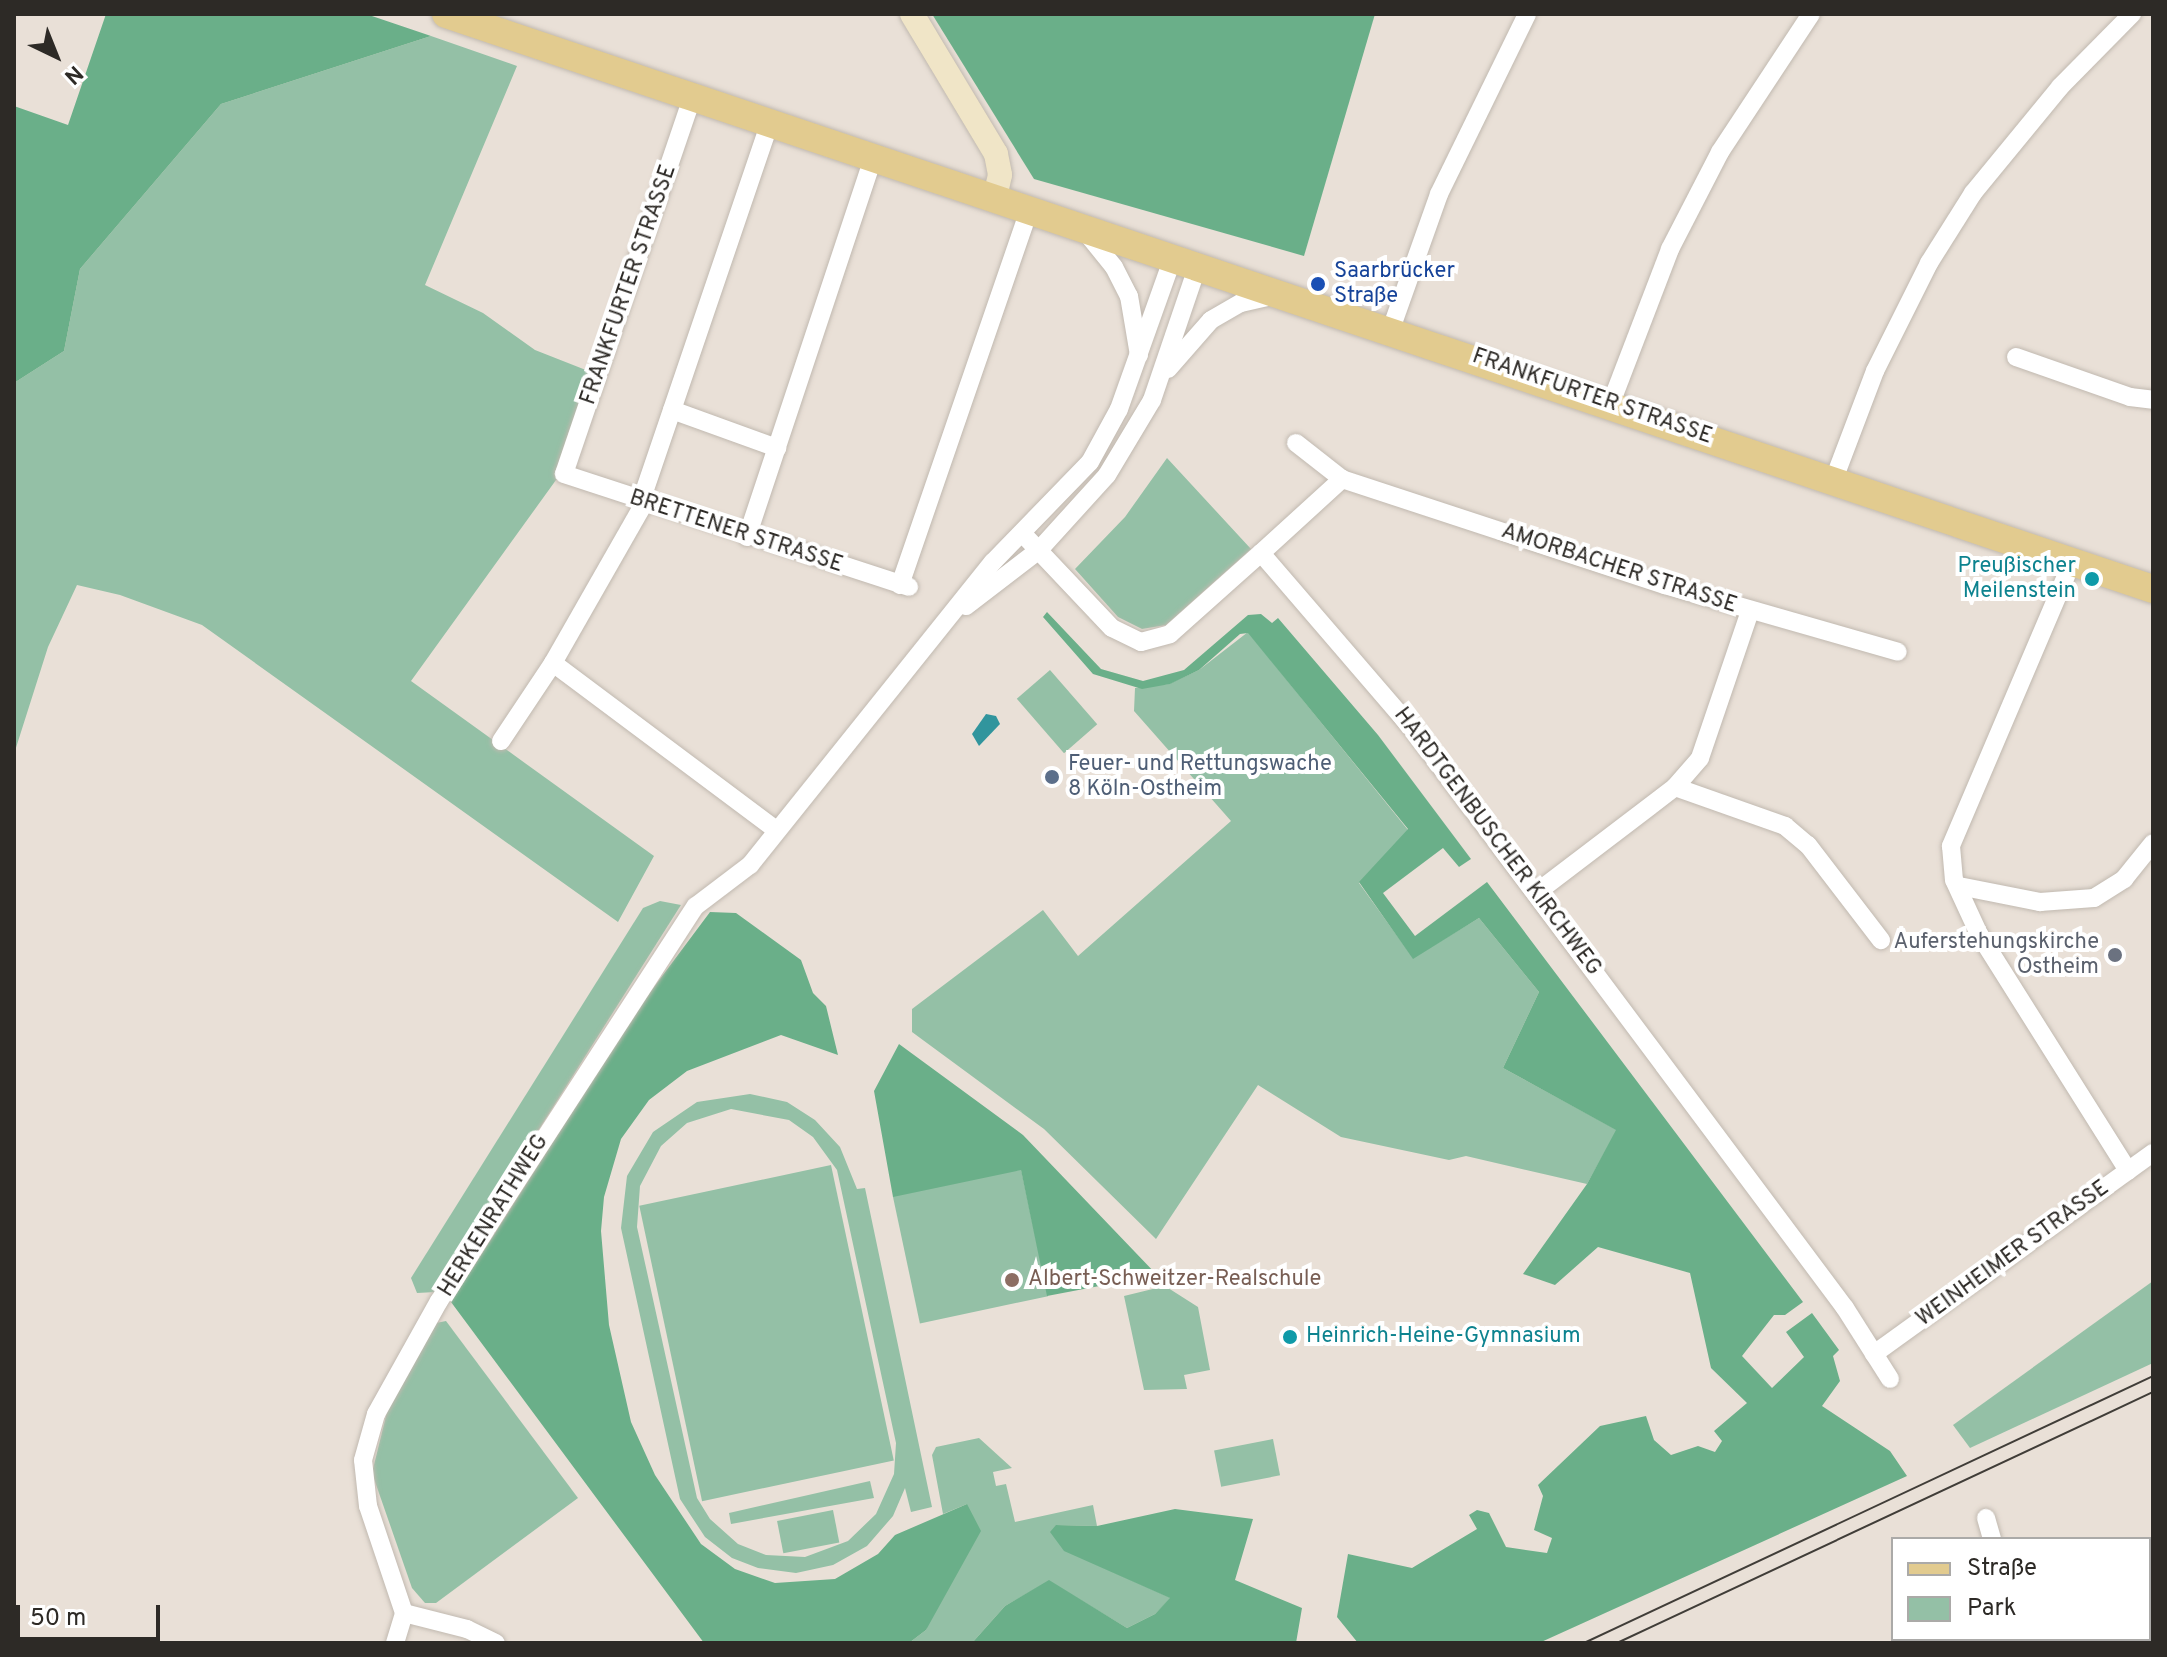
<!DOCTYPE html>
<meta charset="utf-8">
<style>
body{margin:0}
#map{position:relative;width:2167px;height:1657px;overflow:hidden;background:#e9e0d7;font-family:Overpass,sans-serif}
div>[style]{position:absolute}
.green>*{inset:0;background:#94c0a6;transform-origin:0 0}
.forest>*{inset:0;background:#6aaf89}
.water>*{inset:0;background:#31959d}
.roads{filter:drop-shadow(0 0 2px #c1b9b0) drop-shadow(0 0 2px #c1b9b0)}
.street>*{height:18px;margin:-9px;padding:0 9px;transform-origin:9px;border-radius:9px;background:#fff}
.secondary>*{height:24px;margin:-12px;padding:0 12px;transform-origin:12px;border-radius:12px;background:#f0e5c7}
.primary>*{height:28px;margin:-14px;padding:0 14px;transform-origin:14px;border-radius:14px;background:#e2cb8f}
.tram>*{height:2px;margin:-1px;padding:0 1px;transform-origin:1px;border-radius:1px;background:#403d38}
.dots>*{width:22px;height:22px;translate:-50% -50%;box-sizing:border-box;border:4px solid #fff;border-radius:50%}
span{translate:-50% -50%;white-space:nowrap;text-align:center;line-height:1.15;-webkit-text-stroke:8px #fff;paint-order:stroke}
.transit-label{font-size:22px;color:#164399}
.left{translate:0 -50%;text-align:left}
.street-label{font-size:22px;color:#2d2a26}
.culture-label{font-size:22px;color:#0d838f}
.right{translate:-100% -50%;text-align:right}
.service-label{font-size:22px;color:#4e5e75}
.worship-label{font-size:22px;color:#5b616d}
.education-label{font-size:22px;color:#785e54}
.frame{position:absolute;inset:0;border:16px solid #2d2a26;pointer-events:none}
.legend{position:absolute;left:1891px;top:1537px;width:260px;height:104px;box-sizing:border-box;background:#fff;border:2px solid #abaaa8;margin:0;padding:10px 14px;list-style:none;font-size:24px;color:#2d2a26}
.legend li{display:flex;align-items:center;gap:16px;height:40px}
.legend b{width:40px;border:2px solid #abaaa8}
.north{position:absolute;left:16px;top:16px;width:80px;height:80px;-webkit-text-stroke:6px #fff;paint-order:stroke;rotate:137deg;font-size:22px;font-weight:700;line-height:32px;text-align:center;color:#2d2a26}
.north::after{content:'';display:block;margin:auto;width:28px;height:36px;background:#2d2a26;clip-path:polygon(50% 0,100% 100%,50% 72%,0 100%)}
.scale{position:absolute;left:16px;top:1605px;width:144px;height:36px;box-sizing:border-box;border:4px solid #2d2a26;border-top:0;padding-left:10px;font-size:24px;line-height:28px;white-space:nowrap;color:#2d2a26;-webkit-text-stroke:6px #fff;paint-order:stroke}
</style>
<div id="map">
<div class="green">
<div style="clip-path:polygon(431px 36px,517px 66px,425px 285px,483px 313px,535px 350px,596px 374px,556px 480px,411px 681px,654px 856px,618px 922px,202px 625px,120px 595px,77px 585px,48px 647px,14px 754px,14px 383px,64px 351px,80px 269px,221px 104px)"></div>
<div style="clip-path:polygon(1167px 458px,1251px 549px,1166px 625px,1142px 629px,1118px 617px,1075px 569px,1125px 517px)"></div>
<div style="clip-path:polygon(1248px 632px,1408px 830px,1359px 883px,1413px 958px,1479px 918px,1539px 992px,1503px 1068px,1617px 1130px,1587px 1184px,1466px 1156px,1449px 1160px,1341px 1137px,1258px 1085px,1156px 1239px,1044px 1129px,912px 1032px,912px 1009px,1043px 910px,1078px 956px,1231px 821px,1134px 711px,1135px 688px,1169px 684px,1199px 670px)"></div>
<div style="left:1050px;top:670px;width:72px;height:44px;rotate:49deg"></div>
<div style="clip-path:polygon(660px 901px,681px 905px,436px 1292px,417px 1293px,411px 1278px,643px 908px)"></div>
<div style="clip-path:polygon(evenodd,750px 1094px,787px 1102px,815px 1120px,840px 1147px,857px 1189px,865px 1188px,932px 1507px,911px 1512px,905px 1488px,893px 1516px,867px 1546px,833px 1565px,796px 1573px,758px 1568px,732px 1558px,705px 1537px,680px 1499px,621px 1228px,627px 1176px,653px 1132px,697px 1102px,750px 1094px,731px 1109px,789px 1120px,813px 1137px,837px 1170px,896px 1443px,894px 1474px,876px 1514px,848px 1541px,805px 1557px,766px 1555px,738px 1544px,710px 1519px,697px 1498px,637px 1227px,640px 1186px,661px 1146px,687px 1123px,731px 1109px)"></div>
<div style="left:831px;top:1165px;width:302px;height:196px;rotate:78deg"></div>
<div style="left:1021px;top:1169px;width:130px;height:131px;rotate:78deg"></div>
<div style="clip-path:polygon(2153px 1281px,2153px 1363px,1970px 1448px,1953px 1425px)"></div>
<div style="clip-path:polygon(1165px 1286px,1198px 1307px,1210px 1370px,1184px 1375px,1187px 1389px,1144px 1390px,1124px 1296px)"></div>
<div style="clip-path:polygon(446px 1321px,578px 1498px,436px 1603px,425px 1603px,412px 1588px,372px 1473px,387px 1412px,436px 1323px)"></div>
<div style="clip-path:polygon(979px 1438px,1012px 1468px,993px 1472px,996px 1486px,1006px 1484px,1015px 1522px,1093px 1505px,1097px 1526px,1056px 1525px,1064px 1550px,1171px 1598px,1155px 1614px,1127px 1628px,1049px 1581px,1005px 1606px,972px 1643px,909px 1643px,926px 1630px,967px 1504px,943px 1514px,932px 1455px,936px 1447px)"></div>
<div style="left:1273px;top:1439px;width:37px;height:60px;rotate:79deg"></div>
<div style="clip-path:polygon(870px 1481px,874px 1498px,731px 1524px,729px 1513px)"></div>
<div style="left:833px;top:1510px;width:33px;height:57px;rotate:79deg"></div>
</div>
<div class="forest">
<div style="clip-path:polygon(106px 14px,366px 14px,431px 36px,221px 104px,80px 269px,64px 351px,14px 383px,14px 106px,68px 125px)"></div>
<div style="clip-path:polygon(932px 14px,1375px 14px,1304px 256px,1034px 179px)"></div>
<div style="clip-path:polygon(1047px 612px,1101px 669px,1143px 681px,1184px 670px,1248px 615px,1261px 614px,1272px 623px,1278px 618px,1378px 735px,1471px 859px,1459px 867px,1443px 848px,1383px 893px,1415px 936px,1487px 882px,1803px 1302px,1785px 1315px,1774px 1315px,1742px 1356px,1772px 1388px,1804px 1357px,1786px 1332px,1812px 1313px,1839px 1350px,1833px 1356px,1840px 1381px,1822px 1406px,1890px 1451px,1907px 1476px,1539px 1643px,1358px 1643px,1337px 1617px,1348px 1554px,1412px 1568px,1477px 1529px,1469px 1515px,1477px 1510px,1489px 1513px,1506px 1547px,1547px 1553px,1552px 1538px,1534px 1530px,1543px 1496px,1538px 1485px,1600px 1426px,1646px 1416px,1654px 1440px,1671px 1455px,1698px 1446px,1715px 1452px,1722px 1441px,1714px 1431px,1747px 1403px,1711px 1368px,1690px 1273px,1598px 1247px,1555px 1285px,1523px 1274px,1587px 1184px,1616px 1130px,1503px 1068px,1539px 992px,1479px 918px,1413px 959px,1359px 882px,1408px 829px,1248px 633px,1240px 634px,1199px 670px,1170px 684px,1142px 689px,1093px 674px,1043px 617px)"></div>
<div style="clip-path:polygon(710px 912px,736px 913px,801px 960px,813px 993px,826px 1006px,838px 1055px,781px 1035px,687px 1071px,649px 1100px,621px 1139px,604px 1197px,601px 1231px,609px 1325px,631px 1422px,655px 1475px,701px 1544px,735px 1569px,775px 1583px,835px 1579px,878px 1554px,895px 1535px,967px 1504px,981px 1531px,926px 1630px,909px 1643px,704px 1643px,451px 1302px,639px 1007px)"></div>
<div style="clip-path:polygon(899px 1044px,1023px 1135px,1157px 1275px,1047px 1296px,1021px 1170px,893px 1197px,874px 1091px)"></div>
<div style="clip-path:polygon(1175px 1509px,1253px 1519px,1235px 1580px,1302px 1608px,1296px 1643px,972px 1643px,1005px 1606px,1049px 1580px,1127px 1628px,1155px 1614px,1170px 1598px,1064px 1551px,1050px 1532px,1056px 1525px,1097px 1526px)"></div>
</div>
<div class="water">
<div style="clip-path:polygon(986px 714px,996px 716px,1000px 724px,979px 746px,972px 734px)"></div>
</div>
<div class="roads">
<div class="street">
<div style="left:693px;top:95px;width:400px;rotate:108.8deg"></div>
<div style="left:564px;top:474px;width:363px;rotate:18.1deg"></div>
<div style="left:1085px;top:231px;width:46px;rotate:51.1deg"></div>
<div style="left:1114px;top:267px;width:33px;rotate:63deg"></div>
<div style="left:1129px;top:296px;width:60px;rotate:80.4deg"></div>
<div style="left:1391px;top:329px;width:143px;rotate:-70.4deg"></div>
<div style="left:1439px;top:194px;width:200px;rotate:-63.9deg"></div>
<div style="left:2016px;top:357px;width:121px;rotate:19.3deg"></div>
<div style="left:2130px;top:397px;width:23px;rotate:7deg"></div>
<div style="left:1168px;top:369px;width:65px;rotate:-48.7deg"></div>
<div style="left:1211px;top:320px;width:34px;rotate:-30deg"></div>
<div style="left:1241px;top:303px;width:35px;rotate:-13deg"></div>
<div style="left:1611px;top:403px;width:165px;rotate:-69deg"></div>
<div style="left:1670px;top:249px;width:109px;rotate:-62.7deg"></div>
<div style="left:1720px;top:152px;width:165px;rotate:-56.6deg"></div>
<div style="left:672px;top:410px;width:112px;rotate:19.9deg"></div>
<div style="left:1296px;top:443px;width:58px;rotate:38deg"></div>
<div style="left:1834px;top:479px;width:116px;rotate:-69.2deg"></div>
<div style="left:1875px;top:371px;width:121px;rotate:-63.4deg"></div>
<div style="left:1929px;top:263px;width:83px;rotate:-57.8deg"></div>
<div style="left:1973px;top:193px;width:137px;rotate:-50.6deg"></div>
<div style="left:2060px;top:87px;width:103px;rotate:-45.4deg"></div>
<div style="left:641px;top:501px;width:403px;rotate:-71.2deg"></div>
<div style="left:1023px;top:534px;width:129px;rotate:46.6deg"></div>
<div style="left:1112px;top:628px;width:32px;rotate:26deg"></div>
<div style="left:1141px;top:642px;width:30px;rotate:-15deg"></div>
<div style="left:1170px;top:634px;width:122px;rotate:-41.7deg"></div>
<div style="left:1261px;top:553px;width:235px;rotate:49.3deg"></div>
<div style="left:1414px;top:731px;width:720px;rotate:53.24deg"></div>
<div style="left:1845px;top:1308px;width:84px;rotate:57.6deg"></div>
<div style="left:747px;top:537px;width:402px;rotate:-71.6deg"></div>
<div style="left:1261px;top:553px;width:110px;rotate:-42.4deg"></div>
<div style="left:1342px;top:479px;width:340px;rotate:18.2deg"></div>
<div style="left:1665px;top:585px;width:242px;rotate:16deg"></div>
<div style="left:2072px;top:562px;width:309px;rotate:113.1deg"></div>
<div style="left:1951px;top:846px;width:34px;rotate:85deg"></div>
<div style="left:1954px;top:880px;width:60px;rotate:65.2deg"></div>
<div style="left:1979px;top:934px;width:280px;rotate:57.8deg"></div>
<div style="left:900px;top:585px;width:400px;rotate:-71deg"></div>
<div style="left:966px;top:606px;width:92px;rotate:-37.5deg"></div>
<div style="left:1039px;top:550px;width:101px;rotate:-47.8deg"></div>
<div style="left:1107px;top:475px;width:87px;rotate:-59deg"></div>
<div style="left:1152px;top:400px;width:139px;rotate:-71.2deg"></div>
<div style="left:553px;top:663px;width:279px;rotate:36.8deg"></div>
<div style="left:501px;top:741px;width:94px;rotate:-56.3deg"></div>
<div style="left:553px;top:663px;width:185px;rotate:-60.3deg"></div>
<div style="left:1675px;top:787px;width:117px;rotate:19.5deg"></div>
<div style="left:1785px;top:826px;width:30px;rotate:40deg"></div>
<div style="left:1808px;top:845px;width:120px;rotate:52.5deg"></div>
<div style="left:1959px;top:886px;width:83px;rotate:11.2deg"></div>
<div style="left:2040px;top:902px;width:54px;rotate:-4.2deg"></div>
<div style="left:2094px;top:898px;width:36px;rotate:-32deg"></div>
<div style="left:2124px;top:879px;width:46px;rotate:-51.1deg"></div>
<div style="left:1536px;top:893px;width:175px;rotate:-37.3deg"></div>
<div style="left:1675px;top:787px;width:38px;rotate:-49deg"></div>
<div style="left:1700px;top:758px;width:155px;rotate:-71.2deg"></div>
<div style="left:1874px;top:1354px;width:344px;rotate:-35.8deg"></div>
<div style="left:1986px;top:1518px;width:22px;rotate:74deg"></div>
<div style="left:404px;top:1613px;width:65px;rotate:14.3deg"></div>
<div style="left:467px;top:1629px;width:32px;rotate:26deg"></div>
<div style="left:2055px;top:1639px;width:5px;rotate:53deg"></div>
<div style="left:395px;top:1643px;width:31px;rotate:-73deg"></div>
<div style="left:404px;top:1613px;width:113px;rotate:-108.6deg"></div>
<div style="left:368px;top:1506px;width:46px;rotate:-96.2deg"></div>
<div style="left:363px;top:1460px;width:48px;rotate:-74.2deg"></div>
<div style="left:376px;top:1414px;width:129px;rotate:-60.9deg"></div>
<div style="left:439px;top:1301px;width:471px;rotate:-57deg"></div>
<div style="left:696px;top:906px;width:68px;rotate:-37.2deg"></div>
<div style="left:750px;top:865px;width:388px;rotate:-51.3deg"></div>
<div style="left:993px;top:562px;width:139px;rotate:-45.9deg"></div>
<div style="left:1090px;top:462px;width:60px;rotate:-61.3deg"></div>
<div style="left:1119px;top:409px;width:158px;rotate:-70.4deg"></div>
</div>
<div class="secondary">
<div style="left:912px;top:14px;width:163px;rotate:59deg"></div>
<div style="left:996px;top:154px;width:21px;rotate:79deg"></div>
<div style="left:1000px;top:175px;width:22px;rotate:103deg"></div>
</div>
<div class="primary">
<div style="left:446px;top:14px;width:1801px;rotate:18.62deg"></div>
</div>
</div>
<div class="tram">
<div style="left:1584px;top:1643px;width:629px;rotate:-25.14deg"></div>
<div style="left:1617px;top:1643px;width:592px;rotate:-25.09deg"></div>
</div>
<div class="dots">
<div style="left:1318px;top:284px;background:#1a4fb4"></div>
<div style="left:2092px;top:579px;background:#0f9aa8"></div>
<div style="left:1052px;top:777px;background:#5c6f8a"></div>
<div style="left:2115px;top:955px;background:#6b7280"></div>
<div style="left:1012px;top:1280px;background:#8d6e63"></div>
<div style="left:1290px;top:1337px;background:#0f9aa8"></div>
</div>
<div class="transit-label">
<span class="left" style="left:1334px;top:284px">Saarbrücker<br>Straße</span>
</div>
<div class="street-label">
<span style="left:629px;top:285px;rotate:-71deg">FRANKFURTER STRASSE</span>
<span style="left:1592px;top:397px;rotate:19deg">FRANKFURTER STRASSE</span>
<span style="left:736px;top:532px;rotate:18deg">BRETTENER STRASSE</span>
<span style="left:1619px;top:569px;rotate:18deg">AMORBACHER STRASSE</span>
<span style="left:1497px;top:842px;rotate:53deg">HARDTGENBUSCHER KIRCHWEG</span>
<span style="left:494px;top:1216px;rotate:-58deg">HERKENRATHWEG</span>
<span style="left:2013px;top:1254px;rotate:-36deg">WEINHEIMER STRASSE</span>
</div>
<div class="culture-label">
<span class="right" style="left:2076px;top:579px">Preußischer<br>Meilenstein</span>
<span class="left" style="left:1306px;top:1337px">Heinrich-Heine-Gymnasium</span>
</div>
<div class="service-label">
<span class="left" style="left:1068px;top:777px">Feuer- und Rettungswache<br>8 Köln-Ostheim</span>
</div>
<div class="worship-label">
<span class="right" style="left:2099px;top:955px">Auferstehungskirche<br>Ostheim</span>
</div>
<div class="education-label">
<span class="left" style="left:1028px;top:1280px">Albert-Schweitzer-Realschule</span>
</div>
<div class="frame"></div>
<ul class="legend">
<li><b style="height:10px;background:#e2cb8f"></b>Straße</li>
<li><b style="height:22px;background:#94c0a6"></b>Park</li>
</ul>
<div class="north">N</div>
<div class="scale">50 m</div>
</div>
